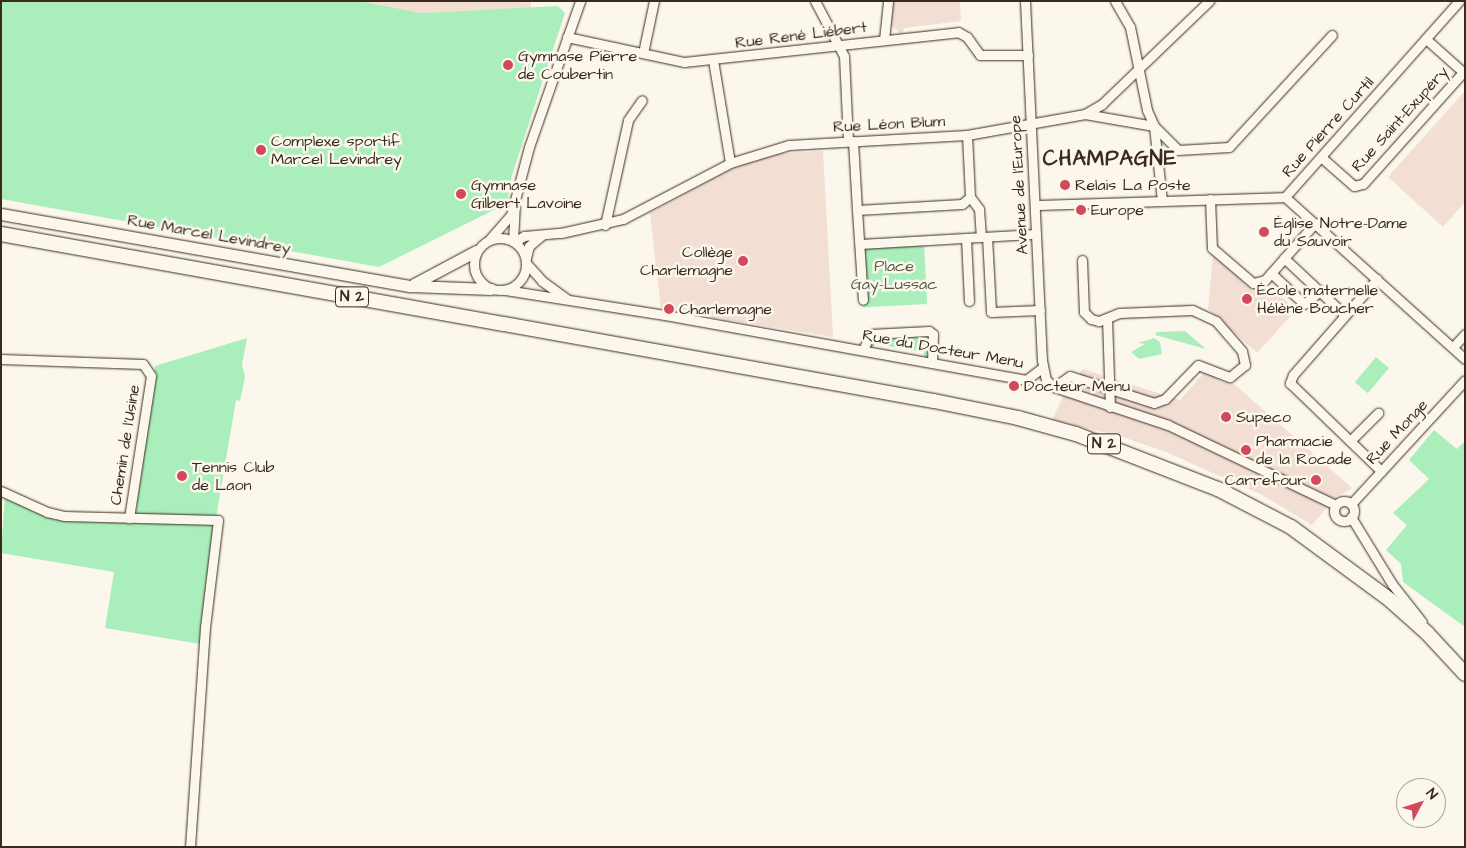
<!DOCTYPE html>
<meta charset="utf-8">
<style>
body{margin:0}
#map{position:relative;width:1466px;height:848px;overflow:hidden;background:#fbf7ec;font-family:"Architects Daughter",sans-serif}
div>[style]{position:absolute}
.built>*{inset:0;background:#f2ded3}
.green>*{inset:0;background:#aaefbb;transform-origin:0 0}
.roads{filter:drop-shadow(0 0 1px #3b2a1e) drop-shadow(0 0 1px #3b2a1e)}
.minor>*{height:9px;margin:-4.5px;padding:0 4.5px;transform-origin:4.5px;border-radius:4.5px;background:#fbf7ec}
.minor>.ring{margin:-4.5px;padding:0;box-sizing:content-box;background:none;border:9px solid #fbf7ec;border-radius:50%}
.tertiary>*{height:11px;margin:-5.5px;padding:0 5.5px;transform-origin:5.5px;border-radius:5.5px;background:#fbf7ec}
.primary>*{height:14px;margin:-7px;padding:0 7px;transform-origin:7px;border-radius:7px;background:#fbf7ec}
.dots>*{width:14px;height:14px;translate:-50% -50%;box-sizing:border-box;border:2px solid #fbf7ec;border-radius:50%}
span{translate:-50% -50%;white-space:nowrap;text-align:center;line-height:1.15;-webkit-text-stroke:5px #fbf7ec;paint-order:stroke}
.shield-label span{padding:1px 4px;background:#fbf7ec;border:1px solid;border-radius:4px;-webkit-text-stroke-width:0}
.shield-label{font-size:15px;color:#3b2a1e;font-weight:700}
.street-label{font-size:16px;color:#3b2a1e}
.poi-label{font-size:16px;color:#3b2a1e}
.left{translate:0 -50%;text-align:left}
.right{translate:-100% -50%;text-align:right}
.park-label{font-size:16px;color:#575b45}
.district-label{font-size:21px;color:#3b2a1e;font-weight:700;letter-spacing:1px}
.frame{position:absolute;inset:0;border:2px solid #3b2a1e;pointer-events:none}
.north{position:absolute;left:1396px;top:778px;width:50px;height:50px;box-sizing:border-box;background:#fbf7ec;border:1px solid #aea59a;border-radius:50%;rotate:50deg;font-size:14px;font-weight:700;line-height:20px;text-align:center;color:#3b2a1e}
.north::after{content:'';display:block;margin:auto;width:18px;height:22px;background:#d1495b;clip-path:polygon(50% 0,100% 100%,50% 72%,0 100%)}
</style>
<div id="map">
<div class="built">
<div style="clip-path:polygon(361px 1px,531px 1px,531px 8px,422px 13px)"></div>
<div style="clip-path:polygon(893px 1px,960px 1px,961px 21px,904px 28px,902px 34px,890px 25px)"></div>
<div style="clip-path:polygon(1465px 91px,1465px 202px,1443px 227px,1388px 177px)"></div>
<div style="clip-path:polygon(823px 151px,833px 337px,661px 309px,650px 213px,746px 161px,771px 154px)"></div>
<div style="clip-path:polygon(1213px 255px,1251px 289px,1271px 287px,1296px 310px,1257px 353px,1208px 309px)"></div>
<div style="clip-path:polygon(1083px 369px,1180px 400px,1206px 370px,1221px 382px,1233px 383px,1352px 488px,1336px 497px,1312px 525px,1262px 495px,1166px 452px,1123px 437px,1052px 420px,1068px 386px)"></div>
</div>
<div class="green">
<div style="clip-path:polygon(1px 1px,360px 1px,422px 13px,558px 6px,565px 13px,512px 175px,508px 199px,502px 206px,379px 267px,1px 199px)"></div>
<div style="left:924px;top:244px;width:60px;height:64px;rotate:87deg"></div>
<div style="clip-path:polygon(1185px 331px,1206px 349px,1155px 335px,1157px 332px)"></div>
<div style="clip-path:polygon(923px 333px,930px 339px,927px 358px,924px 359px,924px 352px,875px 344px,872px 349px,869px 347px,873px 336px)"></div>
<div style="clip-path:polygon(247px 338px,242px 365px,245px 377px,240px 401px,236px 400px,217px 512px,200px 644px,105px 628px,114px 572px,1px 553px,5px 495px,52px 517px,135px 520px,155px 366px)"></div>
<div style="clip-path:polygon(1154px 338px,1160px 342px,1162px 354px,1139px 359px,1131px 352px,1145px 344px,1138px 343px)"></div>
<div style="left:1376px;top:357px;width:17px;height:33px;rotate:40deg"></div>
<div style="clip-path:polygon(1434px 430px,1457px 449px,1465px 441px,1465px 627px,1403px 582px,1401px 564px,1386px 550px,1407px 525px,1393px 513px,1429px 479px,1409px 460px)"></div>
</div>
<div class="roads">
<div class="minor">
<div style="left:815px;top:1px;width:62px;rotate:62.2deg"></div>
<div style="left:844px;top:56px;width:85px;rotate:87.3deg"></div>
<div style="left:1025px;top:1px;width:359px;rotate:87.3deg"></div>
<div style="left:1042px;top:360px;width:20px;rotate:79deg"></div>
<div style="left:1046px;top:380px;width:11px;rotate:41deg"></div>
<div style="left:1054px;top:387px;width:120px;rotate:18.4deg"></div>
<div style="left:1168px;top:425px;width:186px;rotate:25.5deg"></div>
<div style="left:1115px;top:1px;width:30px;rotate:60deg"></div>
<div style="left:1130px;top:27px;width:85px;rotate:78.4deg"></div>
<div style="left:1147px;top:110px;width:17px;rotate:66deg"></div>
<div style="left:1154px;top:126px;width:75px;rotate:83.9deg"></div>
<div style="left:567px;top:37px;width:120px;rotate:12.1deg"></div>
<div style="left:684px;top:62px;width:276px;rotate:-6.2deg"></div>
<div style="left:958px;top:32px;width:10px;rotate:29deg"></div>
<div style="left:967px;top:37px;width:22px;rotate:54deg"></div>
<div style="left:980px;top:55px;width:48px"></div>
<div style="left:884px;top:40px;width:39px;rotate:-84deg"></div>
<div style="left:643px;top:53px;width:53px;rotate:-78.1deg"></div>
<div style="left:713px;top:60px;width:104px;rotate:80.6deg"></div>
<div style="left:1085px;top:114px;width:70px;rotate:9.9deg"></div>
<div style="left:1154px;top:126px;width:34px;rotate:45deg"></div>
<div style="left:1178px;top:150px;width:51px;rotate:-3.4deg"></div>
<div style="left:1229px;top:147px;width:152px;rotate:-47.4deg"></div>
<div style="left:967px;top:135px;width:62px;rotate:87.2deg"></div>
<div style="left:970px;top:197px;width:15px;rotate:53deg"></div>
<div style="left:979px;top:209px;width:28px;rotate:86deg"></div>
<div style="left:853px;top:141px;width:69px;rotate:86.7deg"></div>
<div style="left:857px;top:210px;width:105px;rotate:-3.3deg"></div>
<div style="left:962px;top:204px;width:11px;rotate:-41deg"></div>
<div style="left:1321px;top:157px;width:44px;rotate:41.3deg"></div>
<div style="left:1354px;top:186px;width:9px;rotate:-13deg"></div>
<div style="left:1363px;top:184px;width:150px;rotate:-48.2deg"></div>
<div style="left:1463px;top:72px;width:50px;rotate:-138.3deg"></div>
<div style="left:1285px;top:197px;width:242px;rotate:42deg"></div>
<div style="left:1210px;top:199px;width:49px;rotate:87.7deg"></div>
<div style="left:1212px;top:248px;width:54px;rotate:40.5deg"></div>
<div style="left:1253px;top:283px;width:12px;rotate:-14deg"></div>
<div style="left:1265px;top:280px;width:76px;rotate:-48.7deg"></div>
<div style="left:1035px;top:205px;width:250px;rotate:-1.8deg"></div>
<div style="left:1285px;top:197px;width:262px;rotate:-48.4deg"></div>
<div style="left:857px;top:210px;width:90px;rotate:86.2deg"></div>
<div style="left:605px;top:225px;width:107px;rotate:-77.6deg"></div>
<div style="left:628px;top:120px;width:24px;rotate:-55deg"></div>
<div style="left:987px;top:237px;width:75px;rotate:86.9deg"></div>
<div style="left:991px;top:312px;width:49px;rotate:-2.3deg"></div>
<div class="ring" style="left:474px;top:238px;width:43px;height:43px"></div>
<div style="left:966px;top:238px;width:63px;rotate:87.3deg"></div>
<div style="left:489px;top:240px;width:33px;rotate:-49deg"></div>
<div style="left:511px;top:215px;width:70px;rotate:-75.2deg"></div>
<div style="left:529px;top:147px;width:155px;rotate:-70.7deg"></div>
<div style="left:513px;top:241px;width:34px;rotate:-87deg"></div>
<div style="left:515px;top:242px;width:11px;rotate:-34deg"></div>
<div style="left:524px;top:236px;width:37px;rotate:-5deg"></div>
<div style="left:561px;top:233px;width:64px;rotate:-12.7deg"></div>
<div style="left:623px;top:219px;width:121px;rotate:-27.6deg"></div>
<div style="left:730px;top:163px;width:62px;rotate:-17deg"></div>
<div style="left:789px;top:145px;width:178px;rotate:-3.2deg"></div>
<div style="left:967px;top:135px;width:120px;rotate:-10.1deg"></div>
<div style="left:1085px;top:114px;width:20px;rotate:-30deg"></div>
<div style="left:1102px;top:104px;width:149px;rotate:-43.9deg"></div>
<div style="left:860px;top:244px;width:176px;rotate:-3.3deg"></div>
<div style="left:526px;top:258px;width:12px;rotate:-76deg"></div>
<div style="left:529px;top:246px;width:17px;rotate:-40deg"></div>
<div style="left:1284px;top:258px;width:83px;rotate:43.1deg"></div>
<div style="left:526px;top:263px;width:24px;rotate:48deg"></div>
<div style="left:542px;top:281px;width:31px;rotate:36deg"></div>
<div style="left:1271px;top:273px;width:45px;rotate:43.2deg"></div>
<div style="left:1304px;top:304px;width:21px;rotate:-39deg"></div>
<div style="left:1377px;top:279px;width:128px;rotate:131.2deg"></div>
<div style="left:1293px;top:375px;width:9px;rotate:111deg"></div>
<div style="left:1290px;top:383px;width:127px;rotate:44deg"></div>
<div style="left:505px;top:290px;width:162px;rotate:8.9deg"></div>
<div style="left:665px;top:315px;width:367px;rotate:10.2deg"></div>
<div style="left:1026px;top:380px;width:21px;rotate:-37deg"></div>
<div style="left:1107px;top:318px;width:89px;rotate:88.1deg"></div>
<div style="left:1453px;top:347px;width:18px;rotate:-47deg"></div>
<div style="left:863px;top:350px;width:17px;rotate:-66deg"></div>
<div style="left:870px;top:334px;width:59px;rotate:-2.9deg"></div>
<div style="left:929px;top:331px;width:5px;rotate:37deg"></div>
<div style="left:933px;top:334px;width:29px;rotate:92deg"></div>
<div style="left:1px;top:359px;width:142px;rotate:2deg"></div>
<div style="left:143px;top:364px;width:14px;rotate:56deg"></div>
<div style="left:151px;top:376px;width:144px;rotate:98.8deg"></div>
<div style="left:1054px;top:387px;width:19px;rotate:-35deg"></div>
<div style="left:1070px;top:376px;width:88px;rotate:17.8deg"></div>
<div style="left:1154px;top:403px;width:12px;rotate:-20deg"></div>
<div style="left:1165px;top:399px;width:47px;rotate:-45.9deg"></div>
<div style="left:1198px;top:365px;width:34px;rotate:21deg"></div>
<div style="left:1230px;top:377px;width:19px;rotate:-39deg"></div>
<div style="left:1245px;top:365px;width:14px;rotate:-102deg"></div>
<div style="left:1242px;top:351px;width:40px;rotate:-131deg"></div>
<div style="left:1216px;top:321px;width:26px;rotate:-155deg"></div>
<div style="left:1192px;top:310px;width:73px;rotate:177.6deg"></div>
<div style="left:1119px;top:313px;width:22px;rotate:158deg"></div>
<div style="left:1099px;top:321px;width:8px;rotate:-166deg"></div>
<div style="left:1091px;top:319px;width:10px;rotate:-135deg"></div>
<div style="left:1084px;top:312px;width:52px;rotate:-92.2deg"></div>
<div style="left:1350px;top:441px;width:40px;rotate:-45deg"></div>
<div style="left:1px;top:491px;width:51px;rotate:24.5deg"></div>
<div style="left:47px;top:512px;width:17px;rotate:13deg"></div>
<div style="left:64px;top:516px;width:154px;rotate:1.5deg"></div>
<div style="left:218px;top:520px;width:108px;rotate:96.9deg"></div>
<div style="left:205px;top:627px;width:221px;rotate:93.9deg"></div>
<div class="ring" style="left:1334px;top:501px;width:11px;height:11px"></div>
<div style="left:1351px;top:504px;width:168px;rotate:-47.4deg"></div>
<div style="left:1351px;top:517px;width:79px;rotate:58.5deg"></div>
<div style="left:1392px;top:584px;width:48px;rotate:51.7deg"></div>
</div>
<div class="tertiary">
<div style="left:1px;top:214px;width:416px;rotate:10deg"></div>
<div style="left:411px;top:286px;width:80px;rotate:2.1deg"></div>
<div style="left:414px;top:284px;width:70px;rotate:-28deg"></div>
</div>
<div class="primary">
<div style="left:1px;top:234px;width:948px;rotate:10.15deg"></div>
<div style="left:934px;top:401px;width:86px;rotate:11.4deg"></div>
<div style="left:1018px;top:418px;width:60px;rotate:15.4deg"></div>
<div style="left:1076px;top:434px;width:152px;rotate:21.2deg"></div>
<div style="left:1218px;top:489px;width:82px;rotate:27.5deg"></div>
<div style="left:1291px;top:527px;width:123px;rotate:36.4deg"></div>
<div style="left:1390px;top:600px;width:50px;rotate:41.7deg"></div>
<div style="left:1427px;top:633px;width:56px;rotate:47.2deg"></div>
</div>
</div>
<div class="dots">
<div style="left:508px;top:65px;background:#d1495b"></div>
<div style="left:261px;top:150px;background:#d1495b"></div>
<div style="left:1065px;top:185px;background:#d1495b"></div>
<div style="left:461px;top:194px;background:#d1495b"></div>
<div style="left:1081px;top:210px;background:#d1495b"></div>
<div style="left:1264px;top:232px;background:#d1495b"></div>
<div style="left:743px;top:261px;background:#d1495b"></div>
<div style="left:1247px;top:299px;background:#d1495b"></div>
<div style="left:669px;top:309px;background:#d1495b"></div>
<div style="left:1014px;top:386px;background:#d1495b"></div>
<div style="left:1226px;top:417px;background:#d1495b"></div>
<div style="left:1246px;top:450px;background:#d1495b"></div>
<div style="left:182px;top:476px;background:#d1495b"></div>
<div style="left:1316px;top:480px;background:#d1495b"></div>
</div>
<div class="shield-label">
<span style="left:352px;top:297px">N 2</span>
<span style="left:1104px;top:444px">N 2</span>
</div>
<div class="street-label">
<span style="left:801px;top:35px;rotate:-7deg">Rue René Liébert</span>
<span style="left:1400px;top:119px;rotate:-48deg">Rue Saint-Exupéry</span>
<span style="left:889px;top:124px;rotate:-3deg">Rue Léon Blum</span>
<span style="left:1328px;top:127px;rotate:-48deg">Rue Pierre Curtil</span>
<span style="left:1019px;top:185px;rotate:-93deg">Avenue de l'Europe</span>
<span style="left:209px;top:234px;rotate:10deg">Rue Marcel Levindrey</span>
<span style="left:943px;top:349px;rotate:10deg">Rue du Docteur Menu</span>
<span style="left:1397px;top:432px;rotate:-47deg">Rue Monge</span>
<span style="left:125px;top:445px;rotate:-81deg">Chemin de l'Usine</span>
</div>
<div class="poi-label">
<span class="left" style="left:518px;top:65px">Gymnase Pierre<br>de Coubertin</span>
<span class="left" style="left:271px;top:150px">Complexe sportif<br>Marcel Levindrey</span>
<span class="left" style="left:471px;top:194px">Gymnase<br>Gilbert Lavoine</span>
<span class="left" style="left:1075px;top:185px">Relais La Poste</span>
<span class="left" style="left:1091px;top:210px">Europe</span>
<span class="left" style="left:1274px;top:232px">Église Notre-Dame<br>du Sauvoir</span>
<span class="right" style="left:733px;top:261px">Collège<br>Charlemagne</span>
<span class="left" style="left:1257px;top:299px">École maternelle<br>Hélène Boucher</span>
<span class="left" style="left:679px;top:309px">Charlemagne</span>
<span class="left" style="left:1024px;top:386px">Docteur Menu</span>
<span class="left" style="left:1236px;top:417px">Supeco</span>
<span class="left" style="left:1256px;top:450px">Pharmacie<br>de la Rocade</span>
<span class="left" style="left:192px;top:476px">Tennis Club<br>de Laon</span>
<span class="right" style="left:1306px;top:480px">Carrefour</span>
</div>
<div class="park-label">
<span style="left:894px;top:275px">Place<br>Gay-Lussac</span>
</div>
<div class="district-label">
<span style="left:1110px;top:159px">CHAMPAGNE</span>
</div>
<div class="frame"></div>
<div class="north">N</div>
</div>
